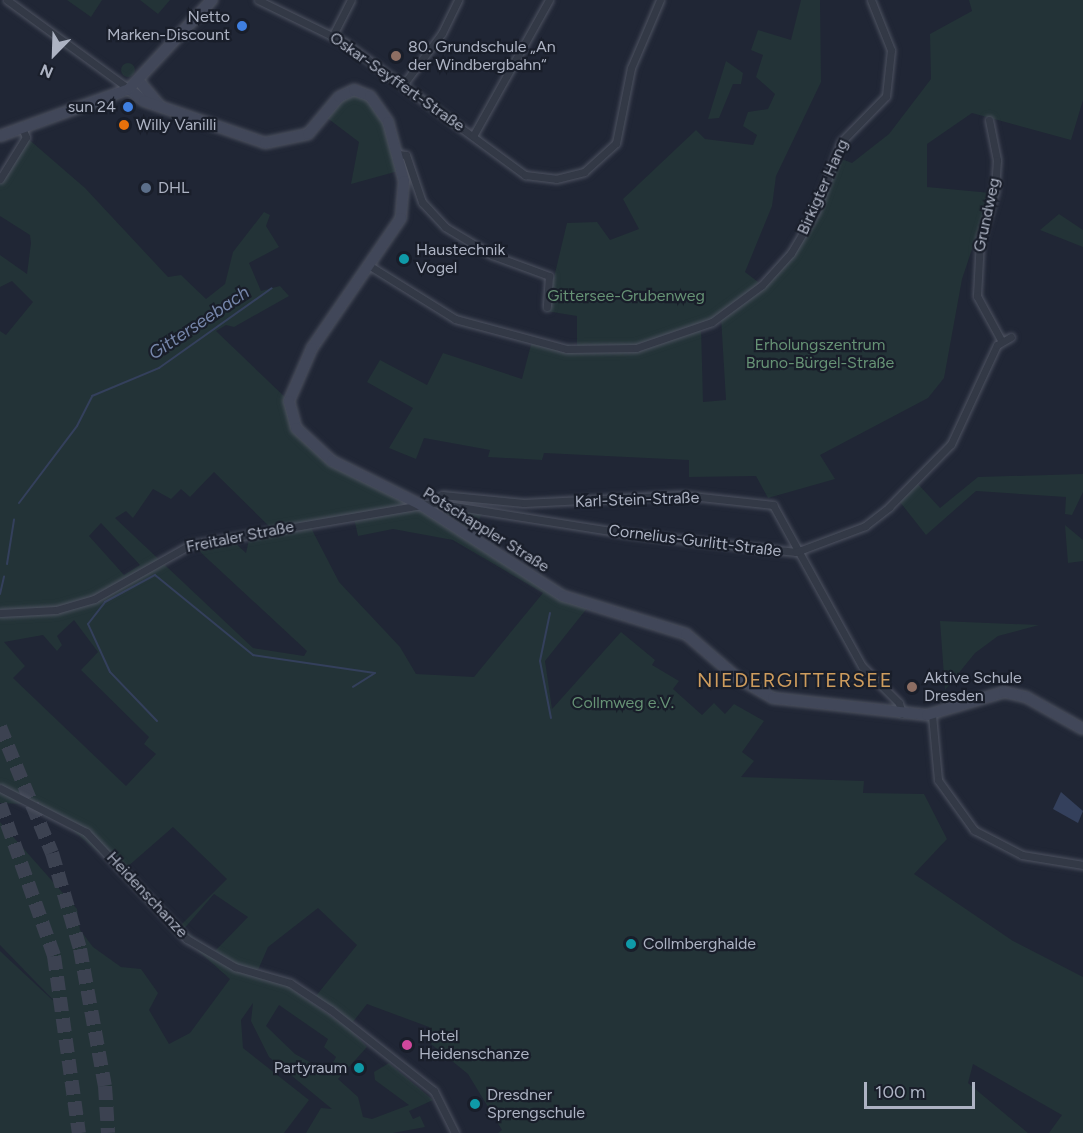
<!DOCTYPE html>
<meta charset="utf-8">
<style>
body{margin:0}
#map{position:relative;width:1083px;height:1133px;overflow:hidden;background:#202635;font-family:Figtree,sans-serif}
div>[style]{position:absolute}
.green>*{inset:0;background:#233337}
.round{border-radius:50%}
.water>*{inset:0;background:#34405c}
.stream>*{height:2px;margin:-1px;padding:0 1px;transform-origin:1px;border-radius:1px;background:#34405c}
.highway-tunnel>*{height:14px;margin-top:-7px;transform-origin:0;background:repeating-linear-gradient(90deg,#3c4251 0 14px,transparent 0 21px)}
.roads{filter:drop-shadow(0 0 2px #4e5361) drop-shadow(0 0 2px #4e5361)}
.street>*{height:7px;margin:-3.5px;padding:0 3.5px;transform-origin:3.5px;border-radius:3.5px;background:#333946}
.secondary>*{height:10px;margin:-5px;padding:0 5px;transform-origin:5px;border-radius:5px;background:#414759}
.dots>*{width:16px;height:16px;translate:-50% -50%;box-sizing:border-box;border:3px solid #191e2a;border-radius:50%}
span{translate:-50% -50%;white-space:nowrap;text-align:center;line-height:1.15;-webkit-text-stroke:4.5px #191e2a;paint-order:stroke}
.poi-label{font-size:16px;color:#adb3c3}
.right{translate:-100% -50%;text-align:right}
.left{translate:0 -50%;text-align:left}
.street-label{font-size:16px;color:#adb3c3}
.park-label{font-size:16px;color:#669275}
.water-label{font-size:18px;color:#7686aa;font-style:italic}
.quarter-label{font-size:20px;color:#ce9c5d;letter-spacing:1.5px}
.north{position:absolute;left:24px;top:24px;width:60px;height:60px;-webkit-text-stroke:4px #191e2a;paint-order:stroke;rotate:203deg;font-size:16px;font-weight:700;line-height:24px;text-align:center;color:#adb3c3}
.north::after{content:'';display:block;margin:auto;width:21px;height:27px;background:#adb3c3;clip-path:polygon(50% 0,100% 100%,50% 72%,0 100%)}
.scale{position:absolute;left:864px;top:1082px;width:111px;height:27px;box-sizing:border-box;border:3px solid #adb3c3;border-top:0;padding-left:8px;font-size:18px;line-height:21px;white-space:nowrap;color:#adb3c3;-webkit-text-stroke:4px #191e2a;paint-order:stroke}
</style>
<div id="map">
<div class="green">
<div style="clip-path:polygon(67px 0,102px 0,91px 17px)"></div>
<div style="clip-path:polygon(140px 0,170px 0,158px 14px)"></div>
<div style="clip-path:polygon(evenodd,801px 0,820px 0,821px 82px,776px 176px,772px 206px,745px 272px,762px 285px,809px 226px,834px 156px,852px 163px,889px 134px,931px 79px,930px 34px,972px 11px,969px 0,1083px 0,1083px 100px,1071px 140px,972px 113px,927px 144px,927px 187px,991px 193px,962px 279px,944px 378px,928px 398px,820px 455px,835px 479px,768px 498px,756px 476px,689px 477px,689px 460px,544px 453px,542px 460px,488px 457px,490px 450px,424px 438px,416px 459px,389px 448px,413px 408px,367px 382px,380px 360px,427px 385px,443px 353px,522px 379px,532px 341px,577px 350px,577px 316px,546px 311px,567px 223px,597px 222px,610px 240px,639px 229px,623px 199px,696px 130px,705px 139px,753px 145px,757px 135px,743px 126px,748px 112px,768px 109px,775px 94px,756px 77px,763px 55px,751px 50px,758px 30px,791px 40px,801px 0,721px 317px,726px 400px,703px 402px,701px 327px,721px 317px)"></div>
<div style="clip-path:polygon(726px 61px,743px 73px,741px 84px,733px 84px,719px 118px,708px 119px)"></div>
<div class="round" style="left:121px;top:63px;width:14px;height:14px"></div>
<div style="clip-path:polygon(349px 91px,377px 103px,402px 170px,351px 184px,359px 142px,326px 117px)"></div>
<div style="clip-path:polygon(evenodd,26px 137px,85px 188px,168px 277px,181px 275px,206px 299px,225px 284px,233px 252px,264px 212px,270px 215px,266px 226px,279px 247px,249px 263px,261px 291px,280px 286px,289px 296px,234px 327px,226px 325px,216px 331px,289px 401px,308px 442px,588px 607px,545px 661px,552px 709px,621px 632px,655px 660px,652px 665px,679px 681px,673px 689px,702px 715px,714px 703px,725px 714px,734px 704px,764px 721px,742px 752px,754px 761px,741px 777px,864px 781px,863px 793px,924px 794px,947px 839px,914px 874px,1013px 941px,1083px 977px,1083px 1133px,1049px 1133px,1062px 1115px,973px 1064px,968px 1083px,1028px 1133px,498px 1133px,502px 1130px,468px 1074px,431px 1044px,429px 1027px,367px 1004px,352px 1023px,316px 996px,357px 945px,318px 908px,268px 947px,258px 970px,239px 966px,178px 928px,227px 879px,173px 827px,126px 868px,78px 824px,0 786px,0 331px,6px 335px,33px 302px,12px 281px,0 287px,0 255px,27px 274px,31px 243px,30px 235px,0 216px,0 179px,26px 137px,214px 472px,278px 535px,249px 540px,246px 553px,234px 542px,197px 549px,307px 651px,304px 656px,253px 648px,115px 518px,126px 511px,133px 518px,153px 489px,171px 499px,181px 489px,190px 497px,214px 472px,26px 137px,354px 518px,358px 536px,393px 529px,453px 540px,543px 593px,474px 677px,416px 674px,400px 647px,339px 582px,309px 524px,354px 518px,26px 137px,101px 523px,140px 565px,124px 575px,89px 536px,101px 523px,26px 137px,74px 620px,98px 652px,81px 670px,149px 737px,144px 744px,156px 754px,126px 786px,13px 678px,25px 666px,4px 642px,43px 635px,57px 651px,62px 645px,57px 636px,74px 620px,26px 137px,214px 894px,248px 917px,215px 951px,183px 930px,214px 894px)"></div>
<div style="clip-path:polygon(1059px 214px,1083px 230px,1083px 247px,1040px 230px)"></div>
<div style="clip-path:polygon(1083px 474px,1083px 492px,1072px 515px,1065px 514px,1066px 497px,976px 491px,926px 535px,900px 502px,918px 484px,940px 508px,978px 477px)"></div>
<div style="clip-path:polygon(445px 507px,483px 512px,473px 531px,443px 511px)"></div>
<div style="clip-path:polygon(1065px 525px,1083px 540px,1083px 561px,1068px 563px)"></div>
<div style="clip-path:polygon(940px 621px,1039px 625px,998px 636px,975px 653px,945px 690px)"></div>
<div style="clip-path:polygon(0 791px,56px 816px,93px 841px,122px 872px,62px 821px,23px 804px,0 803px)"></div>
<div style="clip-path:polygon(evenodd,0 822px,77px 909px,80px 930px,93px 947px,121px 967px,141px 969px,158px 993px,149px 1010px,169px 1044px,190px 1033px,230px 979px,195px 948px,277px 979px,350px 1029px,367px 1047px,338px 1079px,358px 1097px,363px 1117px,372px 1119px,409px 1105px,375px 1080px,374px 1072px,389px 1063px,433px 1100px,409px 1111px,413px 1119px,420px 1116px,425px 1127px,393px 1133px,306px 1133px,321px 1108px,332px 1109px,269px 1057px,251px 1021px,253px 1003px,241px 1020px,243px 1048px,309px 1100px,284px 1133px,0 1133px,0 951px,62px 1009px,0 945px,0 822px,279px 1005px,328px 1039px,324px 1047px,336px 1057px,328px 1072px,295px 1054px,266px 1026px,279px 1005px)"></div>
</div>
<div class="water">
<div style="clip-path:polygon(1061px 792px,1083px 811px,1078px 823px,1053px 809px)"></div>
</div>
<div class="stream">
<div style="left:19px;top:503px;width:96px;rotate:-53deg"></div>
<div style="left:77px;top:426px;width:34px;rotate:-63deg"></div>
<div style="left:92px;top:396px;width:73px;rotate:-22.7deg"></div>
<div style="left:159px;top:368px;width:138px;rotate:-35.3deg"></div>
<div style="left:7px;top:564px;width:45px;rotate:-81deg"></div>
<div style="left:0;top:594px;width:18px;rotate:-77deg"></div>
<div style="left:550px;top:613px;width:49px;rotate:101.8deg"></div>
<div style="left:540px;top:661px;width:58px;rotate:79.1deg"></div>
<div style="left:157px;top:721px;width:68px;rotate:-133.8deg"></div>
<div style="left:110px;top:672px;width:53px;rotate:-114.6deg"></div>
<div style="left:88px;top:624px;width:28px;rotate:-52deg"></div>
<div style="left:105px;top:602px;width:57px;rotate:-28.4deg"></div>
<div style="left:155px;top:575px;width:127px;rotate:39.2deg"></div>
<div style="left:253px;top:655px;width:123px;rotate:8.4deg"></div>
<div style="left:375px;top:673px;width:26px;rotate:148deg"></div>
</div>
<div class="highway-tunnel">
<div style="left:0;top:727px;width:136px;rotate:67.6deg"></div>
<div style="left:52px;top:853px;width:100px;rotate:73.7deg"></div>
<div style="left:80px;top:949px;width:139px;rotate:79.7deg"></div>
<div style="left:105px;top:1086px;width:47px;rotate:86.3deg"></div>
<div style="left:0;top:804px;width:161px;rotate:70.4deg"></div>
<div style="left:54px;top:956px;width:179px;rotate:82deg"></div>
</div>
<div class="roads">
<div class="street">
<div style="left:7px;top:0;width:151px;rotate:36.1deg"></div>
<div style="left:258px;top:0;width:96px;rotate:26deg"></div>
<div style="left:344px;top:42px;width:225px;rotate:36.3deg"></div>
<div style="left:525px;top:175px;width:31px;rotate:7deg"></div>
<div style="left:556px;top:179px;width:29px;rotate:-14deg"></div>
<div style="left:584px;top:172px;width:43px;rotate:-42.2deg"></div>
<div style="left:616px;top:143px;width:76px;rotate:-78.7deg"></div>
<div style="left:631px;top:68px;width:74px;rotate:-66.9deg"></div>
<div style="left:333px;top:35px;width:39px;rotate:-63deg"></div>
<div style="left:403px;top:85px;width:65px;rotate:-53.1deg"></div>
<div style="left:442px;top:33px;width:37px;rotate:-64deg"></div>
<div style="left:989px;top:120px;width:41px;rotate:78.7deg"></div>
<div style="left:997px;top:160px;width:31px;rotate:94deg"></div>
<div style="left:995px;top:191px;width:51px;rotate:107deg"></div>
<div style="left:980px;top:240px;width:56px;rotate:93.1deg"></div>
<div style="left:977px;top:296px;width:50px;rotate:61.4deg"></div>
<div style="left:473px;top:136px;width:156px;rotate:-60.8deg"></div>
<div style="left:398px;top:154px;width:8px;rotate:7deg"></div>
<div style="left:406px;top:155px;width:50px;rotate:71.2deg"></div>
<div style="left:422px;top:202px;width:34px;rotate:47deg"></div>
<div style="left:445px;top:227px;width:55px;rotate:30.8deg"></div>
<div style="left:492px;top:255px;width:61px;rotate:20.2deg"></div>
<div style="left:549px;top:276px;width:31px;rotate:94deg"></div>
<div style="left:0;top:179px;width:49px;rotate:-58.2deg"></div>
<div style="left:26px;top:137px;width:10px;rotate:-114deg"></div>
<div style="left:370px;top:266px;width:100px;rotate:31.9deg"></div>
<div style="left:455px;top:319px;width:116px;rotate:15deg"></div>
<div style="left:567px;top:349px;width:69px;rotate:-0.8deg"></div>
<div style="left:636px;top:348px;width:80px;rotate:-18.9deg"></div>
<div style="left:712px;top:322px;width:62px;rotate:-36.5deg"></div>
<div style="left:762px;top:285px;width:43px;rotate:-47.8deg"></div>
<div style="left:791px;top:253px;width:49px;rotate:-59.2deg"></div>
<div style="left:816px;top:211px;width:73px;rotate:-70.1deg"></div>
<div style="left:841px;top:142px;width:64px;rotate:-45.6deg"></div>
<div style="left:886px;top:96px;width:46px;rotate:-83.8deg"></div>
<div style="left:891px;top:50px;width:54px;rotate:-111.8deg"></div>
<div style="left:434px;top:503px;width:11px;rotate:-45deg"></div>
<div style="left:442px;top:495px;width:82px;rotate:5.6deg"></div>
<div style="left:524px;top:503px;width:158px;rotate:-2.9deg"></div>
<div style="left:682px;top:495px;width:92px;rotate:6.3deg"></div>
<div style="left:773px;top:505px;width:184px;rotate:61.1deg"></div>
<div style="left:862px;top:666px;width:52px;rotate:45deg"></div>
<div style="left:899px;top:703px;width:11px;rotate:75deg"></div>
<div style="left:0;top:613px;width:56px;rotate:-3.1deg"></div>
<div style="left:56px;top:610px;width:40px;rotate:-16deg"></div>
<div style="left:94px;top:599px;width:110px;rotate:-29.4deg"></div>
<div style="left:190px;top:545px;width:248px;rotate:-9.8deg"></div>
<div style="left:434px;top:503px;width:198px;rotate:9deg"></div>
<div style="left:630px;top:534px;width:167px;rotate:6.2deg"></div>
<div style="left:796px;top:552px;width:74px;rotate:-20.6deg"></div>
<div style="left:865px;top:526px;width:31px;rotate:-38deg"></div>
<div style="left:889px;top:507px;width:88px;rotate:-45.5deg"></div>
<div style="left:951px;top:444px;width:109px;rotate:-65.1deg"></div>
<div style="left:997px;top:345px;width:16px;rotate:-30deg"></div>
<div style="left:932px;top:715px;width:65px;rotate:84.7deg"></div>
<div style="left:938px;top:780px;width:62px;rotate:54.2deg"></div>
<div style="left:974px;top:830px;width:54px;rotate:27.5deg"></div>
<div style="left:1022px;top:855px;width:62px;rotate:9.3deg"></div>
<div style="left:0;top:788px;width:97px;rotate:27.1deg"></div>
<div style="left:86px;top:832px;width:147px;rotate:46.7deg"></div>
<div style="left:187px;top:939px;width:56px;rotate:30.3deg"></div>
<div style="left:235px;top:967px;width:57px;rotate:16.2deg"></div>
<div style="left:290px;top:983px;width:49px;rotate:33.4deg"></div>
<div style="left:331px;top:1010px;width:131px;rotate:38.2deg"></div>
<div style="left:434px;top:1091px;width:47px;rotate:63.4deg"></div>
</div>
<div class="secondary">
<div style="left:138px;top:80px;width:33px;rotate:50deg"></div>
<div style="left:129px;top:89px;width:19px;rotate:39deg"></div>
<div style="left:144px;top:101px;width:128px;rotate:19.1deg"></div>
<div style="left:265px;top:143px;width:44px;rotate:-11.8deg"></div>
<div style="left:308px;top:134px;width:48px;rotate:-50deg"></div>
<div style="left:339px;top:97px;width:17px;rotate:-25deg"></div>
<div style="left:354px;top:90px;width:17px;rotate:21deg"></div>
<div style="left:370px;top:96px;width:32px;rotate:55deg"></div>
<div style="left:388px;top:122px;width:61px;rotate:74.8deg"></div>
<div style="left:404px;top:181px;width:37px;rotate:95deg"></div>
<div style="left:401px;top:218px;width:158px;rotate:124.4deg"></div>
<div style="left:312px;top:348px;width:58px;rotate:113.5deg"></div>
<div style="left:289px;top:401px;width:28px;rotate:75deg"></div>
<div style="left:296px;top:428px;width:49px;rotate:42.5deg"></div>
<div style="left:332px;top:461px;width:99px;rotate:26.3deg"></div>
<div style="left:421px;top:505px;width:169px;rotate:32.7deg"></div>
<div style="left:563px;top:596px;width:129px;rotate:17.2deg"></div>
<div style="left:686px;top:634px;width:66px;rotate:40.7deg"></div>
<div style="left:736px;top:677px;width:43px;rotate:29.6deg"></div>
<div style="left:773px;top:698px;width:155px;rotate:6.3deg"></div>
<div style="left:927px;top:715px;width:80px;rotate:-16.6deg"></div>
<div style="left:1004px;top:692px;width:23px;rotate:13deg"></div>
<div style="left:1026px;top:697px;width:65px;rotate:29.3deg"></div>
<div style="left:0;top:136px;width:137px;rotate:-20deg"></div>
<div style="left:129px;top:89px;width:122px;rotate:-47deg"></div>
</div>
</div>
<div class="dots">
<div style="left:242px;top:26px;background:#3f7fe0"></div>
<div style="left:396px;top:56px;background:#8d6e63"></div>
<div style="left:128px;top:107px;background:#3f7fe0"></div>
<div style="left:124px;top:125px;background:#e8710a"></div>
<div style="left:146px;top:188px;background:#5c6f8a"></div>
<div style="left:404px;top:259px;background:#0f9aa8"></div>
<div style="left:912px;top:687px;background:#8d6e63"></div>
<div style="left:631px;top:944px;background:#0f9aa8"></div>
<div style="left:407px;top:1045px;background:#d1479c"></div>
<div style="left:359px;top:1068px;background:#0f9aa8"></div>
<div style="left:475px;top:1104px;background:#0f9aa8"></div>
</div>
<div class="poi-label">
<span class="right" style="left:230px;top:26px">Netto<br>Marken-Discount</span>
<span class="left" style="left:408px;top:56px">80. Grundschule „An<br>der Windbergbahn“</span>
<span class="right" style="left:116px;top:107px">sun 24</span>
<span class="left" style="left:136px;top:125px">Willy Vanilli</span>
<span class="left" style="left:158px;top:188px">DHL</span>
<span class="left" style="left:416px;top:259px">Haustechnik<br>Vogel</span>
<span class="left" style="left:924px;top:687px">Aktive Schule<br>Dresden</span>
<span class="left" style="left:643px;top:944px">Collmberghalde</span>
<span class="left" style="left:419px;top:1045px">Hotel<br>Heidenschanze</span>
<span class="right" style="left:347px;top:1068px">Partyraum</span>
<span class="left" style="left:487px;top:1104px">Dresdner<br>Sprengschule</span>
</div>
<div class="street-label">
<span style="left:397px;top:82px;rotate:35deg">Oskar-Seyffert-Straße</span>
<span style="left:823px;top:187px;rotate:-66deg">Birkigter Hang</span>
<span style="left:987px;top:215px;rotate:-78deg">Grundweg</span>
<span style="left:637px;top:500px;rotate:-2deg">Karl-Stein-Straße</span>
<span style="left:486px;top:530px;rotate:32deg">Potschappler Straße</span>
<span style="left:240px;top:537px;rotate:-11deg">Freitaler Straße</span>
<span style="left:695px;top:541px;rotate:7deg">Cornelius-Gurlitt-Straße</span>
<span style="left:147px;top:895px;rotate:47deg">Heidenschanze</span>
</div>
<div class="park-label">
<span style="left:626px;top:296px">Gittersee-Grubenweg</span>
<span style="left:820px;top:354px">Erholungszentrum<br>Bruno-Bürgel-Straße</span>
<span style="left:623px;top:703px">Collmweg e.V.</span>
</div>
<div class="water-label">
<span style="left:199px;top:323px;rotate:-34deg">Gitterseebach</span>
</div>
<div class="quarter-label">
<span style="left:795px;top:680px">NIEDERGITTERSEE</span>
</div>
<div class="north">N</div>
<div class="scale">100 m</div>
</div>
